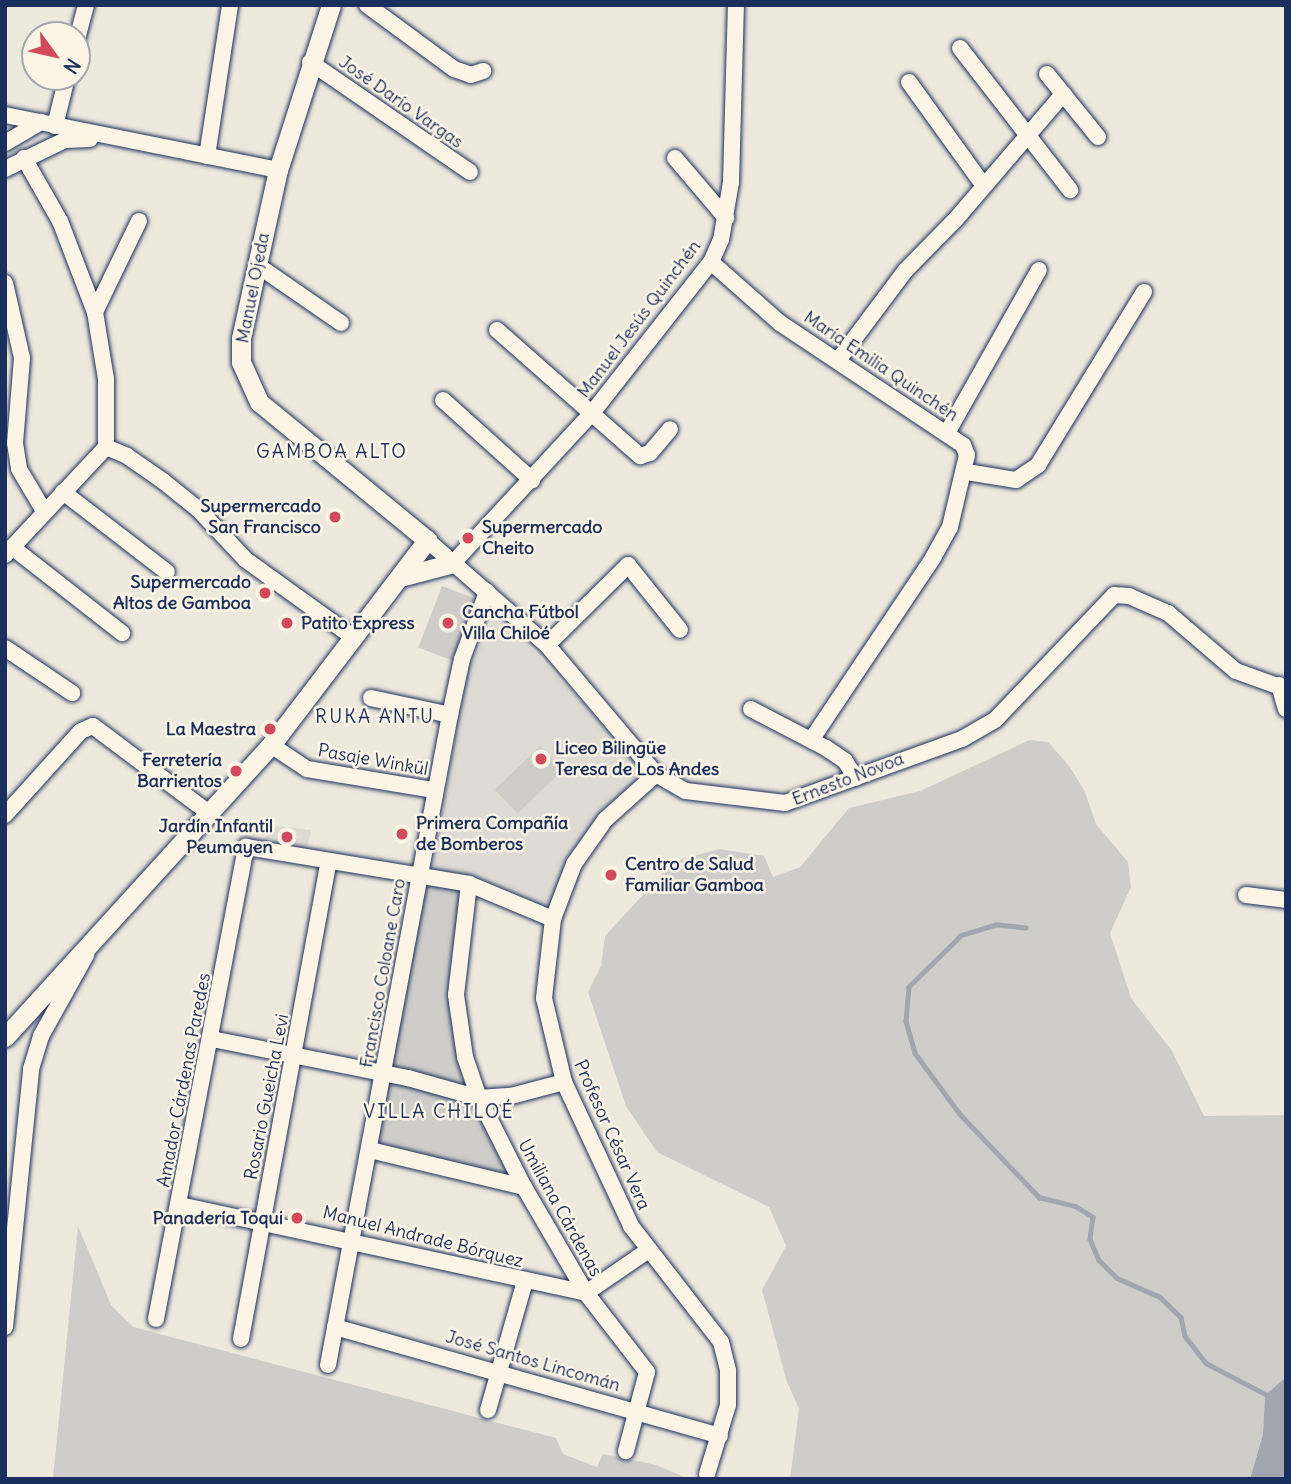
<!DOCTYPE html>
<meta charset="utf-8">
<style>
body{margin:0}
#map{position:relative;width:1291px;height:1484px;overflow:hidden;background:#eee9dd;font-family:Delius,sans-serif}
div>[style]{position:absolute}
.built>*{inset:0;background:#dedbd4}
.green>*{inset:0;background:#cfcdca;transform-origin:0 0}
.water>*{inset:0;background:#a2a7af}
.stream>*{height:4.5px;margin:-2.25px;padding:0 2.25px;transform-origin:2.25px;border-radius:2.25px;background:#a2a7af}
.roads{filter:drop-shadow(0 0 2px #1b2f5e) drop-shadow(0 0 2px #1b2f5e)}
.minor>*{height:16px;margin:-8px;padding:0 8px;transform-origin:8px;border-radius:8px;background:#fcf5e5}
.tertiary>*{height:19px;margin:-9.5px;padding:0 9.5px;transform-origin:9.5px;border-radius:9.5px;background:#fcf5e5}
.dots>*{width:19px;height:19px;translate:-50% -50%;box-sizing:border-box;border:4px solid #fcf5e5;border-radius:50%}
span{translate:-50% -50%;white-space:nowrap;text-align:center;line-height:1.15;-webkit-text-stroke:5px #fcf5e5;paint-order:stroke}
.street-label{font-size:18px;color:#1b2f5e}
.poi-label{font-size:18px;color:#1b2f5e;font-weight:700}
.right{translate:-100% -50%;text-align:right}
.left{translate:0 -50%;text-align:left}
.neighbourhood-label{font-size:19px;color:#1b2f5e;letter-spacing:2px}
.frame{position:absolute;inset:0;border:7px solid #1b2f5e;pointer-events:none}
.north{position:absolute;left:21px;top:21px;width:70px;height:70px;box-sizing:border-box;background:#fcf5e5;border:2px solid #a2a6af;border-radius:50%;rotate:123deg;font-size:19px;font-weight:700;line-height:28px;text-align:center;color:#1b2f5e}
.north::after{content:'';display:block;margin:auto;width:24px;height:32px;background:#d1495b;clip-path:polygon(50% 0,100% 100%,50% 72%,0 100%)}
</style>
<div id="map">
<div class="built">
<div style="clip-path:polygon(494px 616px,503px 618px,645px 771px,592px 824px,570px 855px,549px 908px,484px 880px,432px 869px,467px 673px)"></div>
<div style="clip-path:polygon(277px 826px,311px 830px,306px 854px,257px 845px)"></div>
</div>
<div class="green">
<div style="left:442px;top:586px;width:40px;height:66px;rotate:21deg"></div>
<div style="clip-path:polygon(1030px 740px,1048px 742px,1070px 767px,1085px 792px,1096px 824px,1128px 862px,1131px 887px,1110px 933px,1131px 998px,1172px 1051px,1204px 1116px,1286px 1115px,1286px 1377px,1265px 1395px,1263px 1434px,1250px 1479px,790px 1479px,799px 1409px,787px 1382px,762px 1290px,786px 1246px,769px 1207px,657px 1152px,626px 1106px,588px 992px,601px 966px,605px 936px,673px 862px,719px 849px,764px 856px,773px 877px,800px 867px,849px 808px,920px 791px)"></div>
<div style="left:540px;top:746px;width:33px;height:63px;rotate:46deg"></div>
<div style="clip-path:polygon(422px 879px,466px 885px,457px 1036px,520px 1184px,371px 1149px)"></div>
<div style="clip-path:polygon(78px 1226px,111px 1305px,133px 1327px,556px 1438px,563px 1454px,597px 1467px,603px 1454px,656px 1465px,690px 1479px,53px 1479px)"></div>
</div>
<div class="water">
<div style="clip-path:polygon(1286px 1377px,1286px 1479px,1250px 1479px,1263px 1434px,1265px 1395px)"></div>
</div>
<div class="stream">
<div style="left:1026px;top:928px;width:30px;rotate:-174deg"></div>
<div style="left:996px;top:925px;width:37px;rotate:163deg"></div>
<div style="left:961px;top:936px;width:73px;rotate:135.6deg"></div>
<div style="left:909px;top:987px;width:34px;rotate:95deg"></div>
<div style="left:906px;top:1021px;width:33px;rotate:74deg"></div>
<div style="left:915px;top:1053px;width:76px;rotate:53.6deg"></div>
<div style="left:960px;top:1114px;width:115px;rotate:46.4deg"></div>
<div style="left:1039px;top:1197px;width:37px;rotate:14deg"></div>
<div style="left:1075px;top:1206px;width:21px;rotate:31deg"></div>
<div style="left:1093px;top:1217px;width:22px;rotate:98deg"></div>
<div style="left:1090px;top:1239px;width:23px;rotate:67deg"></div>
<div style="left:1099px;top:1260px;width:25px;rotate:45deg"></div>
<div style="left:1117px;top:1278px;width:47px;rotate:23.8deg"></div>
<div style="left:1160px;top:1297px;width:29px;rotate:44deg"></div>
<div style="left:1181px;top:1317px;width:19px;rotate:78deg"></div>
<div style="left:1185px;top:1336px;width:34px;rotate:52deg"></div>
<div style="left:1206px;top:1363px;width:71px;rotate:27.6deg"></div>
</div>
<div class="roads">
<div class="minor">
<div style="left:367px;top:5px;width:108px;rotate:36.3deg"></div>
<div style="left:454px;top:69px;width:18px;rotate:19deg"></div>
<div style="left:471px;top:75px;width:13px;rotate:-18deg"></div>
<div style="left:77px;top:39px;width:35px;rotate:-75deg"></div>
<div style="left:960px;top:48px;width:180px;rotate:52.2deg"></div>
<div style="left:310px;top:62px;width:194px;rotate:34.5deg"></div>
<div style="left:1047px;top:74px;width:81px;rotate:51deg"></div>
<div style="left:909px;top:82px;width:128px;rotate:54.2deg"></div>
<div style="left:5px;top:115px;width:278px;rotate:11.4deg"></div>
<div style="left:55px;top:126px;width:50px;rotate:-76.2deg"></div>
<div style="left:5px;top:143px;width:42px;rotate:-30.3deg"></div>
<div style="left:207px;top:156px;width:153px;rotate:-81.3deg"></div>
<div style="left:24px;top:158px;width:73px;rotate:60.3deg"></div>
<div style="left:60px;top:221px;width:97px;rotate:69deg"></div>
<div style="left:95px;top:312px;width:68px;rotate:80.7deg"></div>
<div style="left:106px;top:379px;width:68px;rotate:90deg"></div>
<div style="left:675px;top:158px;width:79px;rotate:49.6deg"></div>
<div style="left:5px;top:169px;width:67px;rotate:-25.8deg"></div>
<div style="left:65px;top:140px;width:25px;rotate:-2deg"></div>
<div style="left:711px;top:262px;width:92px;rotate:41.5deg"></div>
<div style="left:780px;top:323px;width:220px;rotate:33.7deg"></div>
<div style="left:963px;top:445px;width:11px;rotate:68deg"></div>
<div style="left:967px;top:455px;width:74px;rotate:103.3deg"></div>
<div style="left:950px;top:527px;width:35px;rotate:119deg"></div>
<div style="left:933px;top:558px;width:219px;rotate:123.8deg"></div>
<div style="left:257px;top:265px;width:102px;rotate:34.6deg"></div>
<div style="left:5px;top:283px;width:77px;rotate:77.2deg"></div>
<div style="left:22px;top:358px;width:85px;rotate:94.7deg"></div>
<div style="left:15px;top:443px;width:26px;rotate:81deg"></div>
<div style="left:19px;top:469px;width:49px;rotate:59.2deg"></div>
<div style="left:95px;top:312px;width:101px;rotate:-64.2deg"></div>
<div style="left:497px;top:330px;width:191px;rotate:41.4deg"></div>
<div style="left:640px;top:456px;width:10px;rotate:-17deg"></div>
<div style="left:650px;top:453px;width:31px;rotate:-50deg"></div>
<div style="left:839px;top:359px;width:110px;rotate:-53.1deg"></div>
<div style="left:905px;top:271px;width:73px;rotate:-45.6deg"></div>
<div style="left:956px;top:219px;width:165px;rotate:-49.4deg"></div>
<div style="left:443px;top:400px;width:120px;rotate:42deg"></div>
<div style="left:947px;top:433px;width:187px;rotate:-60.6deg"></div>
<div style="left:106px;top:447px;width:23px;rotate:23deg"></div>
<div style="left:127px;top:456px;width:44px;rotate:34.8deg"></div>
<div style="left:163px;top:481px;width:45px;rotate:38.7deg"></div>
<div style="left:198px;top:509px;width:70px;rotate:46.7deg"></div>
<div style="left:246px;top:560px;width:133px;rotate:35.8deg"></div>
<div style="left:967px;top:472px;width:50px;rotate:9.3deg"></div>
<div style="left:1016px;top:480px;width:27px;rotate:-34deg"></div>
<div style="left:1038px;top:465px;width:203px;rotate:-58.5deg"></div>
<div style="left:63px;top:492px;width:131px;rotate:37.6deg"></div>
<div style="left:427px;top:540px;width:159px;rotate:41.2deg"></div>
<div style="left:547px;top:645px;width:169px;rotate:49.8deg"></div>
<div style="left:656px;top:774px;width:34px;rotate:30deg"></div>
<div style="left:686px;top:791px;width:100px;rotate:6.9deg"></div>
<div style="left:785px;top:803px;width:188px;rotate:-19.9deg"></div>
<div style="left:962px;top:739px;width:39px;rotate:-30deg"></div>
<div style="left:996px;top:719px;width:171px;rotate:-46.4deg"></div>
<div style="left:1114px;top:595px;width:15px;rotate:4deg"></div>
<div style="left:1129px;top:596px;width:43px;rotate:23.6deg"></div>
<div style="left:1168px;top:613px;width:89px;rotate:40.5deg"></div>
<div style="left:1236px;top:671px;width:53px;rotate:19.8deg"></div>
<div style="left:12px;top:547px;width:140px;rotate:38deg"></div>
<div style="left:5px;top:555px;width:148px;rotate:-46.9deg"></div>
<div style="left:453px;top:563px;width:205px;rotate:-47.2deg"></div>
<div style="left:592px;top:413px;width:192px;rotate:-51.8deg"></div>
<div style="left:711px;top:262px;width:24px;rotate:-66deg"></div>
<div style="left:721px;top:240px;width:59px;rotate:-80.2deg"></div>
<div style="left:731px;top:182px;width:177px;rotate:-88.4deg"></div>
<div style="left:547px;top:645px;width:114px;rotate:-44.6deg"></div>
<div style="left:628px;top:565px;width:83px;rotate:51.3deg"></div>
<div style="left:5px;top:648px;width:81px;rotate:33.9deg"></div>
<div style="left:1279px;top:685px;width:25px;rotate:74deg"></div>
<div style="left:371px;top:698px;width:81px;rotate:12.1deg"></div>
<div style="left:751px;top:709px;width:85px;rotate:27.5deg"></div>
<div style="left:826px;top:748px;width:23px;rotate:34deg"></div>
<div style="left:845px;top:761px;width:20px;rotate:57deg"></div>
<div style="left:271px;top:745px;width:43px;rotate:33.7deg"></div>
<div style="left:307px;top:769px;width:129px;rotate:9.4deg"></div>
<div style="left:656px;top:774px;width:69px;rotate:138deg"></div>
<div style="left:605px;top:820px;width:54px;rotate:125.2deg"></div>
<div style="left:574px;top:864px;width:59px;rotate:110.9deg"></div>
<div style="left:553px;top:919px;width:80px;rotate:96.5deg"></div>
<div style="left:544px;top:998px;width:86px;rotate:76.6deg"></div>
<div style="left:564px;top:1082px;width:159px;rotate:65deg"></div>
<div style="left:631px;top:1226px;width:147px;rotate:52.2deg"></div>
<div style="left:721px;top:1342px;width:30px;rotate:76deg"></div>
<div style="left:728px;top:1371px;width:34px;rotate:90deg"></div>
<div style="left:728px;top:1405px;width:72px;rotate:106.9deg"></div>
<div style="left:5px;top:815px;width:113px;rotate:-47.9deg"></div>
<div style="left:81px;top:731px;width:13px;rotate:-23deg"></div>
<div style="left:93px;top:726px;width:146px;rotate:36.9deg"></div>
<div style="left:469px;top:884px;width:112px;rotate:96.7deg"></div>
<div style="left:456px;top:995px;width:63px;rotate:81.7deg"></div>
<div style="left:465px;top:1057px;width:43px;rotate:71.1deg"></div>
<div style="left:479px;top:1098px;width:100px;rotate:63.2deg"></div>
<div style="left:524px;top:1187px;width:123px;rotate:59.7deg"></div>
<div style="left:586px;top:1293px;width:100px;rotate:52.3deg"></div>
<div style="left:647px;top:1372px;width:82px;rotate:104.9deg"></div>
<div style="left:1246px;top:895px;width:40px;rotate:7.1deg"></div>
<div style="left:212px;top:1039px;width:200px;rotate:11.3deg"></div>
<div style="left:408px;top:1078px;width:74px;rotate:15.7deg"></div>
<div style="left:479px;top:1098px;width:32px;rotate:-4deg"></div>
<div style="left:511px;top:1096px;width:55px;rotate:-14.8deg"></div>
<div style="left:370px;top:1150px;width:158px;rotate:13.5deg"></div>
<div style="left:180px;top:1205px;width:415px;rotate:12.2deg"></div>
<div style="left:586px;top:1293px;width:74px;rotate:-34.5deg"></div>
<div style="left:156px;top:1319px;width:481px;rotate:-79.2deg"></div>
<div style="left:246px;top:847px;width:226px;rotate:9.4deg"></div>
<div style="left:469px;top:884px;width:91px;rotate:22.6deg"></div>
<div style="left:5px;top:1327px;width:259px;rotate:-84.2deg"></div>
<div style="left:31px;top:1069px;width:34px;rotate:-73deg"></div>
<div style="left:41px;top:1036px;width:93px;rotate:-60.9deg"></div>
<div style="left:335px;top:1327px;width:400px;rotate:15.8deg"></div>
<div style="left:241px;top:1339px;width:486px;rotate:-79.6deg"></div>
<div style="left:328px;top:1365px;width:661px;rotate:-79.37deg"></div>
<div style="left:450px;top:715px;width:57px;rotate:-77.9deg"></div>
<div style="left:462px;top:659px;width:72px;rotate:-69.5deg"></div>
<div style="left:488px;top:1410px;width:134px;rotate:-74deg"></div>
</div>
<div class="tertiary">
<div style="left:400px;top:577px;width:55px;rotate:-14.8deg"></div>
<div style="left:5px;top:1037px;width:395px;rotate:-47.7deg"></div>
<div style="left:271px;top:745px;width:258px;rotate:-52.7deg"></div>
<div style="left:427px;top:540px;width:217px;rotate:-140.6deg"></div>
<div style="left:259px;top:402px;width:44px;rotate:-114.2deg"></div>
<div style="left:241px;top:362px;width:24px;rotate:-90deg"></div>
<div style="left:241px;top:338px;width:172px;rotate:-77.6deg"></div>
<div style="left:278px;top:170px;width:173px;rotate:-72.2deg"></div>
</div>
</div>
<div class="dots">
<div style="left:335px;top:517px;background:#d1495b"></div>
<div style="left:468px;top:538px;background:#d1495b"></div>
<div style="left:265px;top:593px;background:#d1495b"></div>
<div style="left:287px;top:623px;background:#d1495b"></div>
<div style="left:448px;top:623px;background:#d1495b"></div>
<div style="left:270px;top:729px;background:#d1495b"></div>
<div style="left:541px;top:759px;background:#d1495b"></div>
<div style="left:236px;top:771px;background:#d1495b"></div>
<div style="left:402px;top:834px;background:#d1495b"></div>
<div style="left:287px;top:837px;background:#d1495b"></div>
<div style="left:611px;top:875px;background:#d1495b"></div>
<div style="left:297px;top:1218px;background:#d1495b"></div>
</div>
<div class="street-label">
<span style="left:401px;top:102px;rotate:35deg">José Darío Vargas</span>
<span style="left:253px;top:288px;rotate:-79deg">Manuel Ojeda</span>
<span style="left:639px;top:319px;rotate:-53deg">Manuel Jesús Quinchén</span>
<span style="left:881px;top:366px;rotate:34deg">María Emilia Quinchén</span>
<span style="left:373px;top:760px;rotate:10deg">Pasaje Winkül</span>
<span style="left:848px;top:779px;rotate:-21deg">Ernesto Novoa</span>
<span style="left:383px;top:973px;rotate:-80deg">Francisco Coloane Caro</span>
<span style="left:184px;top:1080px;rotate:-79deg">Amador Cárdenas Paredes</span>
<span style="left:267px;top:1097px;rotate:-79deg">Rosario Gueicha Levi</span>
<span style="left:612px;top:1135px;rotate:66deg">Profesor César Vera</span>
<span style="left:560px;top:1208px;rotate:61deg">Umiliana Cárdenas</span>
<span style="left:423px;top:1237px;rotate:14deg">Manuel Andrade Bórquez</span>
<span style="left:533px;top:1361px;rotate:16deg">José Santos Lincomán</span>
</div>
<div class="poi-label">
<span class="right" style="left:321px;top:517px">Supermercado<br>San Francisco</span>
<span class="left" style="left:482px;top:538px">Supermercado<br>Cheito</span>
<span class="right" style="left:251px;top:593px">Supermercado<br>Altos de Gamboa</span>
<span class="left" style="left:462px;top:623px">Cancha Fútbol<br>Villa Chiloé</span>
<span class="left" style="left:301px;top:623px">Patito Express</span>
<span class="right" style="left:256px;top:729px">La Maestra</span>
<span class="left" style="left:555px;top:759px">Liceo Bilingüe<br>Teresa de Los Andes</span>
<span class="right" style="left:222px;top:771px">Ferretería<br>Barrientos</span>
<span class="left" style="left:416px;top:834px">Primera Compañía<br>de Bomberos</span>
<span class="right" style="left:273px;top:837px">Jardín Infantil<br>Peumayen</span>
<span class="left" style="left:625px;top:875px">Centro de Salud<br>Familiar Gamboa</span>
<span class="right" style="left:283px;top:1218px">Panadería Toqui</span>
</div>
<div class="neighbourhood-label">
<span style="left:332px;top:452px">GAMBOA ALTO</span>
<span style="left:375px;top:717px">RUKA ANTU</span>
<span style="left:439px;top:1112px">VILLA CHILOÉ</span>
</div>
<div class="frame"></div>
<div class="north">N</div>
</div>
